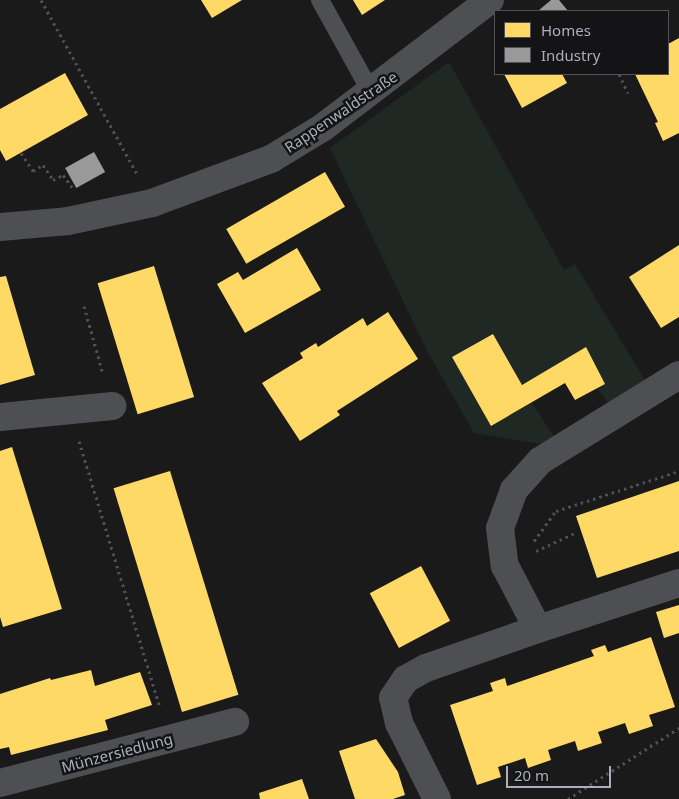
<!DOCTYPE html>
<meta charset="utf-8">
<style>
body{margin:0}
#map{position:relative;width:679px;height:799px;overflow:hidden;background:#1a1a1a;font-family:"Noto Sans",sans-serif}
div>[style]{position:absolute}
.green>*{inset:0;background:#1f2822}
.homes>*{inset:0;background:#ffd966;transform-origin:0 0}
.industry>*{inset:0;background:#999;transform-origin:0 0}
.path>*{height:3px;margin-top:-1.5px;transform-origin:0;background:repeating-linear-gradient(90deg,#505055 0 2.5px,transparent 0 6.5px)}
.lane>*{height:18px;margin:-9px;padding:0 9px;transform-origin:9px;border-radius:9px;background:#4e4f53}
.street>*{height:28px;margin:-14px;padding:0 14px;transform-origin:14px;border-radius:14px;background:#4e4f53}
span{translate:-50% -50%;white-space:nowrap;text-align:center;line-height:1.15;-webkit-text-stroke:5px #141416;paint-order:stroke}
.street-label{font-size:15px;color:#abaebc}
.legend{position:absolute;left:494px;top:10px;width:175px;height:65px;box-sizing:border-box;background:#141416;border:1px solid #505258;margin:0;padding:6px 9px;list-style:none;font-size:15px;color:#abaebc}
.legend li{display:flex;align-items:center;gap:10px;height:25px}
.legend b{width:25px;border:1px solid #505258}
.scale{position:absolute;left:506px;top:766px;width:105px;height:22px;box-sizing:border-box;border:2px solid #abaebc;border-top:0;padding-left:6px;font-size:15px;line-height:18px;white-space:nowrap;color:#abaebc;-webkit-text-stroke:4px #141416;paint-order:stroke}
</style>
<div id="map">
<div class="green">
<div style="clip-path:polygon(449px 62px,564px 270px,575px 264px,646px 382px,609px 404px,597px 388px,604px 384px,586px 347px,522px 385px,493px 334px,452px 357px,491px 425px,532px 403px,557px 441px,547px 445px,474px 433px,427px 351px,330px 148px)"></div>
</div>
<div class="homes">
<div style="clip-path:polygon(201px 0,242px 0,212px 18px)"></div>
<div style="clip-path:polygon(353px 0,385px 0,362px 15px)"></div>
<div style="clip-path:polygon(679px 38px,679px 133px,663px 141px,655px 123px,658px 122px,635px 74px,668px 74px,668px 44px)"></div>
<div style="clip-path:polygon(65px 73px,88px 115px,6px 161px,0 150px,0 109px)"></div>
<div style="clip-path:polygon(504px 74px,562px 74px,567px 83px,522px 108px)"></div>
<div style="left:325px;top:172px;width:40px;height:114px;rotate:60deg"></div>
<div style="clip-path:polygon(679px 245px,679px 317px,661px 328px,629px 277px)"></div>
<div style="clip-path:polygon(297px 248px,321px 290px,245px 333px,217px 284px,238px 272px,243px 280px)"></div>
<div style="left:154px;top:266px;width:137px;height:59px;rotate:73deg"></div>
<div style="clip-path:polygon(6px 276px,35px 375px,0 385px,0 277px)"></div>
<div style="clip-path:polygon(388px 312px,418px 359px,337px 411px,340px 415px,300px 441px,262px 383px,303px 358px,300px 353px,316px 343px,318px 347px,363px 318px,367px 326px)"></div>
<div style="clip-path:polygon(493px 334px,522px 385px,586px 347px,605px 384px,575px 400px,565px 383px,491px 426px,452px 357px)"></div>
<div style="clip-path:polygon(12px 447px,62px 609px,3px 627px,0 617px,0 451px)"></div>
<div style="left:170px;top:471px;width:234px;height:59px;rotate:73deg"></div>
<div style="clip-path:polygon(679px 481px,679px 551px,597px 578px,576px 516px)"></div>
<div style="left:421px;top:566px;width:62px;height:58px;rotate:62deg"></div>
<div style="clip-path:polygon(679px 605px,679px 633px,664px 638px,656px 612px)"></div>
<div style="clip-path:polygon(651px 637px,675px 707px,649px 715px,653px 726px,629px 734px,625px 723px,598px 732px,602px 743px,578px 751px,575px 741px,548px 750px,551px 760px,528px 768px,525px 758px,498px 767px,501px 777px,477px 785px,450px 705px,493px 691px,490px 683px,505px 678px,507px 686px,594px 656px,591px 650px,605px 645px,608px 652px)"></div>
<div style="clip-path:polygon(91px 670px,95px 686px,140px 672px,152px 705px,105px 720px,108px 730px,11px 755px,9px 747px,0 749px,0 694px,50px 678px,51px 680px)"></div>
<div style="clip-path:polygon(376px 739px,398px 772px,405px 795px,393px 799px,355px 799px,339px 751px)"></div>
<div style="clip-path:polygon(302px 779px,309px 799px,260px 799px,259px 793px)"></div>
</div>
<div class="industry">
<div style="clip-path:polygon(551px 0,559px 0,568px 11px,538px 11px)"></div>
<div style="left:94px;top:152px;width:23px;height:33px;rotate:61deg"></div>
</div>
<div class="path">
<div style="left:41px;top:0;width:199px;rotate:61.1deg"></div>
<div style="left:619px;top:74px;width:21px;rotate:65deg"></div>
<div style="left:21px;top:153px;width:22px;rotate:56deg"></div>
<div style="left:33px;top:171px;width:12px;rotate:-31deg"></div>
<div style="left:43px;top:165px;width:18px;rotate:56deg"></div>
<div style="left:53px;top:180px;width:11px;rotate:-27deg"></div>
<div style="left:63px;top:175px;width:15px;rotate:53deg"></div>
<div style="left:84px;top:306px;width:71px;rotate:74.4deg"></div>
<div style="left:79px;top:441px;width:279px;rotate:73.1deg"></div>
<div style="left:534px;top:541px;width:37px;rotate:-54deg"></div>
<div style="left:556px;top:511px;width:129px;rotate:-18deg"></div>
<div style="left:536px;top:551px;width:43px;rotate:-24.8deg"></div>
<div style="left:568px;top:799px;width:132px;rotate:-32.6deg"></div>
</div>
<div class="lane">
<div style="left:320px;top:0;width:105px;rotate:61deg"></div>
</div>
<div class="street">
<div style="left:0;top:227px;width:68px;rotate:-5deg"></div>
<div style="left:68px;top:221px;width:86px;rotate:-12.1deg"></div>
<div style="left:152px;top:203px;width:127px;rotate:-20.3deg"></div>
<div style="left:271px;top:159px;width:60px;rotate:-31.3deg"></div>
<div style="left:322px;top:128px;width:211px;rotate:-37.3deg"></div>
<div style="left:679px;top:375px;width:163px;rotate:148.3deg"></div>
<div style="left:540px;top:461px;width:39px;rotate:132deg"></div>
<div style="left:514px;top:490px;width:40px;rotate:110.2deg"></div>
<div style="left:500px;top:528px;width:38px;rotate:83deg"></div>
<div style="left:505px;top:566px;width:71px;rotate:62.4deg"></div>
<div style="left:538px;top:629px;width:148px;rotate:-18.1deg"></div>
<div style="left:0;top:417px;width:113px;rotate:-5.6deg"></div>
<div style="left:0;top:783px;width:243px;rotate:-14.6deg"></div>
<div style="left:437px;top:799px;width:85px;rotate:-116.6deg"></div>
<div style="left:399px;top:723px;width:26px;rotate:-103deg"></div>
<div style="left:393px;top:698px;width:23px;rotate:-56deg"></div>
<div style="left:406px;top:679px;width:23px;rotate:-29deg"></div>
<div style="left:426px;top:668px;width:119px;rotate:-19.2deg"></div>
</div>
<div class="street-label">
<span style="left:341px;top:112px;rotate:-34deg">Rappenwaldstraße</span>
<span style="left:117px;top:753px;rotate:-15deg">Münzersiedlung</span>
</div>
<ul class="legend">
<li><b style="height:14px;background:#ffd966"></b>Homes</li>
<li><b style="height:14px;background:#999"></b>Industry</li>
</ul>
<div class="scale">20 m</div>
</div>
